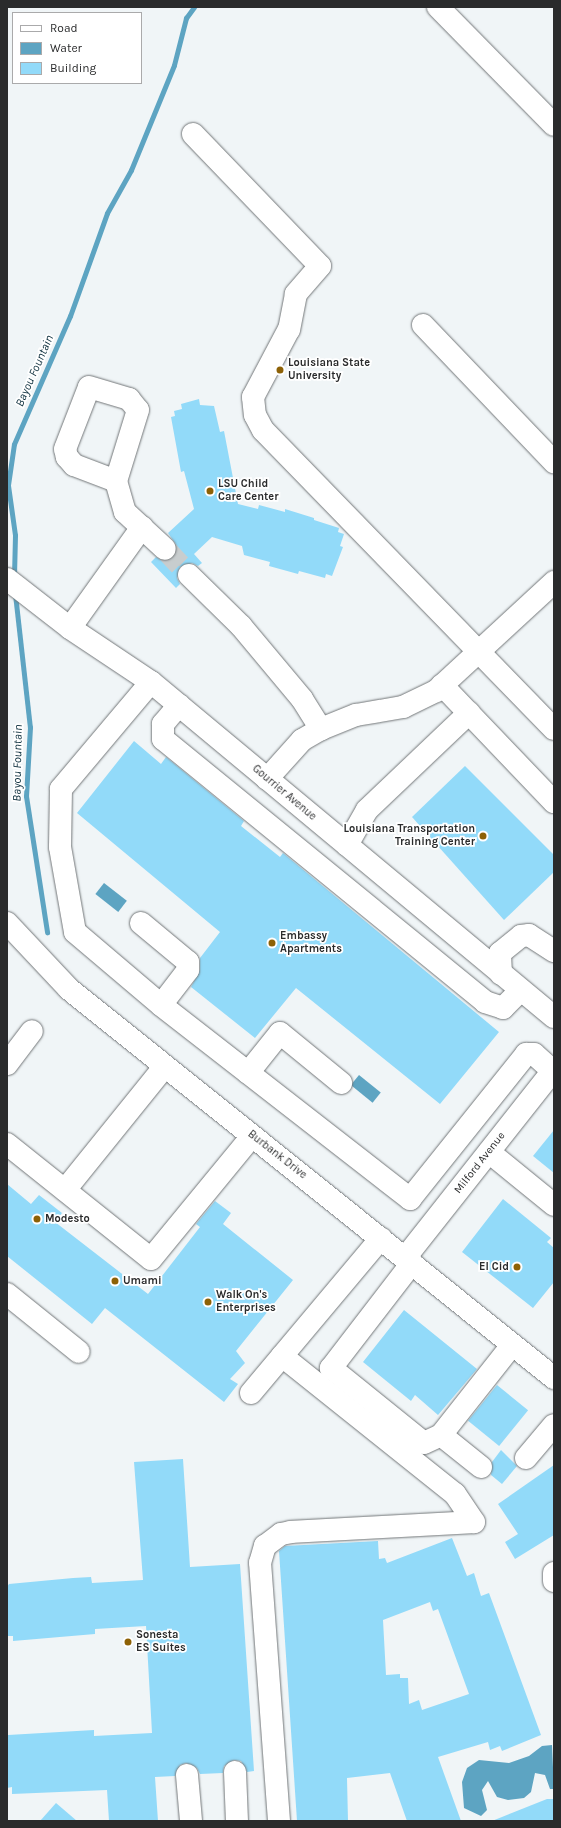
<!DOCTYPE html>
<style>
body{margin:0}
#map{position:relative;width:561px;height:1828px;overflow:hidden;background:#f0f5f7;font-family:Karla,sans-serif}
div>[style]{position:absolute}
.water>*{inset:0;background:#5da4c2;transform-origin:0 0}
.stream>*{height:5px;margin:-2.5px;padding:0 2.5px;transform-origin:2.5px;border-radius:2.5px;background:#5da4c2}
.building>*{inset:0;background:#92daf9;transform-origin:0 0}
.minor-tunnel>*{height:22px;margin-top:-11px;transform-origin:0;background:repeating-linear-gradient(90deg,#c8cdce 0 22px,transparent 0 33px)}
.roads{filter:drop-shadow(0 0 1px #727678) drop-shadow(0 0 1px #727678)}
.minor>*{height:22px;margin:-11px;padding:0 11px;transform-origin:11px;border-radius:11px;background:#fff}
.major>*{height:22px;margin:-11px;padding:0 11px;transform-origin:11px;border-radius:11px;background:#fff}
.dots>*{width:11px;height:11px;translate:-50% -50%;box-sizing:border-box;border:2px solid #fff;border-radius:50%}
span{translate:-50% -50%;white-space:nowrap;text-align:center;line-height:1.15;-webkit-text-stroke:3.5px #fff;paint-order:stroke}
.poi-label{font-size:11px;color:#2a2b2c;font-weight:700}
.left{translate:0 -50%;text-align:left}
.right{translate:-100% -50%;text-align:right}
.street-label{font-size:11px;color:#2a2b2c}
.water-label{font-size:12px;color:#0d2f3d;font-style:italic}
.frame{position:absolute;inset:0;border:8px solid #2a2b2c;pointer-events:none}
.legend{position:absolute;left:12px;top:12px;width:130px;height:72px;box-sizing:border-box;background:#fff;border:1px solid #aaaaab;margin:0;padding:5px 7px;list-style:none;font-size:12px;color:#2a2b2c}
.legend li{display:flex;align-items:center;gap:8px;height:20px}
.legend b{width:20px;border:1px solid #aaaaab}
</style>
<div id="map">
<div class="water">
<div style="left:104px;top:883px;width:29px;height:14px;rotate:38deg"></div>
<div style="left:359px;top:1075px;width:28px;height:13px;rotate:39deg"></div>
<div style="clip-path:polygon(552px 1745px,554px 1789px,550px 1789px,545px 1775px,535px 1773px,531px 1792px,524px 1798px,508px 1800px,497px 1797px,488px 1781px,482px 1790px,487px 1810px,481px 1816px,464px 1808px,462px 1782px,467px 1768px,479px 1760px,509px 1763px,529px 1756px,542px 1746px)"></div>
</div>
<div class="stream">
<div style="left:14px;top:576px;width:41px;rotate:-88.6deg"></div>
<div style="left:15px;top:535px;width:50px;rotate:-98deg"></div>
<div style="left:8px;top:485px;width:41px;rotate:-81.7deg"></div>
<div style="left:14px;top:444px;width:140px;rotate:-66.4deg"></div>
<div style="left:70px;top:316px;width:109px;rotate:-70.2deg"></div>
<div style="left:107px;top:213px;width:49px;rotate:-60.8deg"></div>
<div style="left:131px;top:170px;width:113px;rotate:-67.7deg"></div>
<div style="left:174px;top:65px;width:49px;rotate:-75.7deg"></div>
<div style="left:186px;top:18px;width:14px;rotate:-54deg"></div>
<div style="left:15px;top:594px;width:134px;rotate:83.6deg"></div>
<div style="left:30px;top:727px;width:69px;rotate:93.3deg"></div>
<div style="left:26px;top:796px;width:138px;rotate:81.2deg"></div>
</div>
<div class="building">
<div style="clip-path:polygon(199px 399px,200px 405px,214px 406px,220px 432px,224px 431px,238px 504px,258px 509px,259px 505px,285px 512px,285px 509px,314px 518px,314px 520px,339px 528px,338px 532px,344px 534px,340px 546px,343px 547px,332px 576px,326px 574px,325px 578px,299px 571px,298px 574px,269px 566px,270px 562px,244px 555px,242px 546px,212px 537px,194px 554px,202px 563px,198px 566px,192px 563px,180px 567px,177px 578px,180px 584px,176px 588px,151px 562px,156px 557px,163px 561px,174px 557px,177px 546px,168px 533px,194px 509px,184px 471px,181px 472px,171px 417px,175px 416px,174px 411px,182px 409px,181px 404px)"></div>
<div style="clip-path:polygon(134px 741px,161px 764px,166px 757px,244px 821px,241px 826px,280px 857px,283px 853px,499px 1032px,440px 1104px,296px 988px,255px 1038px,191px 987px,200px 970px,200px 958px,220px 932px,77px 813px)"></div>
<div style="clip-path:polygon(465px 766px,554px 855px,554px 872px,504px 920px,412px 817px)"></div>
<div style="clip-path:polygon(554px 1130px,554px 1173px,533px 1156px)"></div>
<div style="clip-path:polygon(7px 1184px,31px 1204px,39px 1195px,62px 1213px,55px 1222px,148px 1294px,200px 1227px,196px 1224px,215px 1201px,231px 1213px,223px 1224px,293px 1280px,236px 1351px,245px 1363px,230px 1379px,238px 1384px,224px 1402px,105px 1308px,92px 1324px,7px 1256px)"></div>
<div style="clip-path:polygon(503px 1199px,551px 1238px,547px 1242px,554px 1248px,554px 1282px,533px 1308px,462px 1252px)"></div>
<div style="clip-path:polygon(404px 1310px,477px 1369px,438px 1415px,415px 1395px,411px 1401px,363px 1362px)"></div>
<div style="left:497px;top:1385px;width:40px;height:46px;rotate:39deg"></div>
<div style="clip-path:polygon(501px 1450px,517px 1466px,502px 1484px,491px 1475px,492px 1462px)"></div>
<div style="clip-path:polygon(183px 1459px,190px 1567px,240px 1564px,254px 1771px,247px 1772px,241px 1761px,234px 1760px,224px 1766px,223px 1773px,200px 1774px,197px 1768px,186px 1763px,180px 1765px,175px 1776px,155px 1777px,158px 1821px,109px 1821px,107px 1790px,12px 1794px,12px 1787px,7px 1788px,8px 1735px,94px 1730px,94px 1736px,152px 1733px,146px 1626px,95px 1629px,95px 1634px,13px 1641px,13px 1636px,7px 1636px,7px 1587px,9px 1584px,73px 1578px,91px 1577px,92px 1583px,143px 1580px,134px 1462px)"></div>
<div style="clip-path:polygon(554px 1465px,554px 1535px,515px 1559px,505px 1542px,518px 1534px,498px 1504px)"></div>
<div style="clip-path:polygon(evenodd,452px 1538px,467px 1576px,474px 1573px,481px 1596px,489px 1593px,541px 1735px,502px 1751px,500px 1746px,490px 1750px,488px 1742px,438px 1757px,461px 1821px,407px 1821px,390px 1773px,347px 1778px,348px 1821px,297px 1821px,279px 1551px,285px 1546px,378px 1541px,379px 1559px,385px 1558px,387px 1563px,452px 1538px,430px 1602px,433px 1611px,438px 1609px,469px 1694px,422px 1710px,419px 1700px,409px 1704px,408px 1678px,400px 1678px,400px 1674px,386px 1675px,383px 1620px,430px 1602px)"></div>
<div style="clip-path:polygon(547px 1799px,554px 1799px,554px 1821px,492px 1821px)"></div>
<div style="clip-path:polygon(56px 1803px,77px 1821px,40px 1821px)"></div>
</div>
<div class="minor-tunnel">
<div style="left:165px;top:549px;width:35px;rotate:47deg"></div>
</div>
<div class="roads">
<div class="minor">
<div style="left:438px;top:7px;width:165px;rotate:45.5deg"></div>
<div style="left:193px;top:134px;width:183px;rotate:46.1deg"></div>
<div style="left:320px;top:266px;width:37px;rotate:131deg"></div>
<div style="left:296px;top:294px;width:36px;rotate:101deg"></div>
<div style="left:289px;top:329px;width:77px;rotate:117.9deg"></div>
<div style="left:253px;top:397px;width:18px;rotate:84deg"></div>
<div style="left:255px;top:415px;width:17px;rotate:62deg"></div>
<div style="left:263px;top:430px;width:417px;rotate:45.8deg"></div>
<div style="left:423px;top:325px;width:190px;rotate:46.3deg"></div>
<div style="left:116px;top:481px;width:45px;rotate:-159.1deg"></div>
<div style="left:74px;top:465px;width:11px;rotate:-131deg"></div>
<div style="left:67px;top:457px;width:8px;rotate:-104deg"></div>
<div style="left:65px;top:449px;width:66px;rotate:-68.8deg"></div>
<div style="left:89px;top:387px;width:42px;rotate:16.7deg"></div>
<div style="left:129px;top:399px;width:14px;rotate:51deg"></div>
<div style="left:138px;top:410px;width:74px;rotate:107.2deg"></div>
<div style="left:116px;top:481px;width:32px;rotate:74deg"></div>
<div style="left:125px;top:512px;width:54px;rotate:42.8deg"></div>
<div style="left:189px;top:575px;width:73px;rotate:44.4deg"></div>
<div style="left:241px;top:626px;width:95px;rotate:50.1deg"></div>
<div style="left:302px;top:699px;width:36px;rotate:58deg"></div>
<div style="left:7px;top:579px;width:80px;rotate:37.9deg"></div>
<div style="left:70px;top:628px;width:97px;rotate:33.7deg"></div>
<div style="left:151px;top:682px;width:524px;rotate:39.74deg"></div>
<div style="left:70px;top:628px;width:124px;rotate:-54.5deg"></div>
<div style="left:151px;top:682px;width:140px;rotate:130.1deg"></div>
<div style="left:61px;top:789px;width:58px;rotate:91deg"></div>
<div style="left:60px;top:847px;width:86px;rotate:80deg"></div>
<div style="left:75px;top:932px;width:113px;rotate:40.3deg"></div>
<div style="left:161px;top:1005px;width:316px;rotate:37.9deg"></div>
<div style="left:410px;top:1199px;width:186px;rotate:-51.3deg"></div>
<div style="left:526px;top:1054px;width:8px"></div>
<div style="left:534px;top:1054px;width:25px;rotate:42deg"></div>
<div style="left:442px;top:685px;width:162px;rotate:46.3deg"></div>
<div style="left:179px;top:705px;width:25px;rotate:130deg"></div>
<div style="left:163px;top:724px;width:15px;rotate:90deg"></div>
<div style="left:163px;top:739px;width:416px;rotate:39.2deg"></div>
<div style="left:485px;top:1002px;width:19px;rotate:18deg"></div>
<div style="left:503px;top:1008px;width:25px;rotate:-45deg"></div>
<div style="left:267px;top:779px;width:52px;rotate:-48.1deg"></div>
<div style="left:302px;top:740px;width:22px;rotate:-30deg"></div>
<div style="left:321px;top:729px;width:38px;rotate:-22deg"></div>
<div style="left:356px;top:715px;width:48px;rotate:-9.7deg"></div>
<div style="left:403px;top:707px;width:37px;rotate:-26deg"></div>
<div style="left:436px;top:691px;width:161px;rotate:-42.7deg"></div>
<div style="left:347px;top:845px;width:40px;rotate:-60.3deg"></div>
<div style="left:367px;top:810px;width:141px;rotate:-43.6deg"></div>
<div style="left:141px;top:923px;width:61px;rotate:39.7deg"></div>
<div style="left:188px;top:962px;width:8px;rotate:90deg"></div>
<div style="left:188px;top:970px;width:44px;rotate:127.6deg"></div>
<div style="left:501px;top:974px;width:21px;rotate:-93deg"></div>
<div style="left:500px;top:953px;width:27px;rotate:-39deg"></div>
<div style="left:521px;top:936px;width:8px;rotate:-7deg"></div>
<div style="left:529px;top:935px;width:30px;rotate:33deg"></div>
<div style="left:7px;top:1064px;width:41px;rotate:-52.9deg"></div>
<div style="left:248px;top:1073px;width:51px;rotate:-51.3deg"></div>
<div style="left:280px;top:1033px;width:79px;rotate:39.3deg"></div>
<div style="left:7px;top:1144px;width:184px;rotate:38.6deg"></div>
<div style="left:151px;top:1259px;width:159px;rotate:-50.6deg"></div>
<div style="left:489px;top:1152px;width:84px;rotate:39.2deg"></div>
<div style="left:65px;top:1190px;width:159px;rotate:-51.1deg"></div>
<div style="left:405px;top:1258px;width:241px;rotate:-51.7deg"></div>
<div style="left:412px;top:1263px;width:133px;rotate:127.6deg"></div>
<div style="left:331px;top:1368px;width:119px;rotate:38.9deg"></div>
<div style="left:424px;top:1443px;width:19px;rotate:-25deg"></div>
<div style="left:7px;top:1294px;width:92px;rotate:38.9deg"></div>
<div style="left:282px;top:1356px;width:221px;rotate:38.6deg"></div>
<div style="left:455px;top:1494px;width:34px;rotate:56deg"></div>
<div style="left:251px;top:1393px;width:202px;rotate:-50deg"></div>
<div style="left:526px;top:1458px;width:43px;rotate:-49.7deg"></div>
<div style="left:481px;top:1467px;width:51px;rotate:-141.3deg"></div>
<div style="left:441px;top:1435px;width:115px;rotate:-51.7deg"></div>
<div style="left:554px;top:1573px;width:8px;rotate:90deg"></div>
<div style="left:235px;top:1772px;width:49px;rotate:87.7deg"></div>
<div style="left:187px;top:1775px;width:46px;rotate:85deg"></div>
<div style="left:279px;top:1821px;width:259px;rotate:-94.2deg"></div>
<div style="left:260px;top:1563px;width:18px;rotate:-74deg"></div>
<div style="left:265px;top:1546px;width:20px;rotate:-37deg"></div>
<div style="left:281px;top:1534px;width:10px;rotate:-11deg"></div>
<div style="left:291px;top:1532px;width:183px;rotate:-3.1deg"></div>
</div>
<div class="major">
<div style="left:7px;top:923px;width:91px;rotate:46.8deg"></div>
<div style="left:69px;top:989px;width:622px;rotate:38.73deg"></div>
</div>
</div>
<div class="dots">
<div style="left:280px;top:370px;background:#8d6106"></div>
<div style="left:210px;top:491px;background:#8d6106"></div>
<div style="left:483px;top:836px;background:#8d6106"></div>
<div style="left:272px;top:943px;background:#8d6106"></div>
<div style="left:37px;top:1219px;background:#8d6106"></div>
<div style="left:517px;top:1267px;background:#8d6106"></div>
<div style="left:115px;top:1281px;background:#8d6106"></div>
<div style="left:208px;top:1302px;background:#8d6106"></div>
<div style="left:128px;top:1642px;background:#8d6106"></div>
</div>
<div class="poi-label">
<span class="left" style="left:288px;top:370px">Louisiana State<br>University</span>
<span class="left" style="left:218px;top:491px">LSU Child<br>Care Center</span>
<span class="right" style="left:475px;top:836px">Louisiana Transportation<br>Training Center</span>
<span class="left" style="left:280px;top:943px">Embassy<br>Apartments</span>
<span class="left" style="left:45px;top:1219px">Modesto</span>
<span class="right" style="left:509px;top:1267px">El Cid</span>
<span class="left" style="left:123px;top:1281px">Umami</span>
<span class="left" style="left:216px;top:1302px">Walk On's<br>Enterprises</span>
<span class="left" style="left:136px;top:1642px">Sonesta<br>ES Suites</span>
</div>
<div class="street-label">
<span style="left:284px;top:793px;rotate:40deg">Gourrier Avenue</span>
<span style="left:277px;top:1155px;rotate:38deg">Burbank Drive</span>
<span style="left:480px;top:1163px;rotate:-52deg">Milford Avenue</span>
</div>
<div class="water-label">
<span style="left:35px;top:371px;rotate:-66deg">Bayou Fountain</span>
<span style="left:18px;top:763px;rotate:-89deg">Bayou Fountain</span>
</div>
<div class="frame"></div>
<ul class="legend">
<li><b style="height:5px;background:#fff"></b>Road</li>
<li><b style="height:11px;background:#5da4c2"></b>Water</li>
<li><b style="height:11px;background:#92daf9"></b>Building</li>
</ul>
</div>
